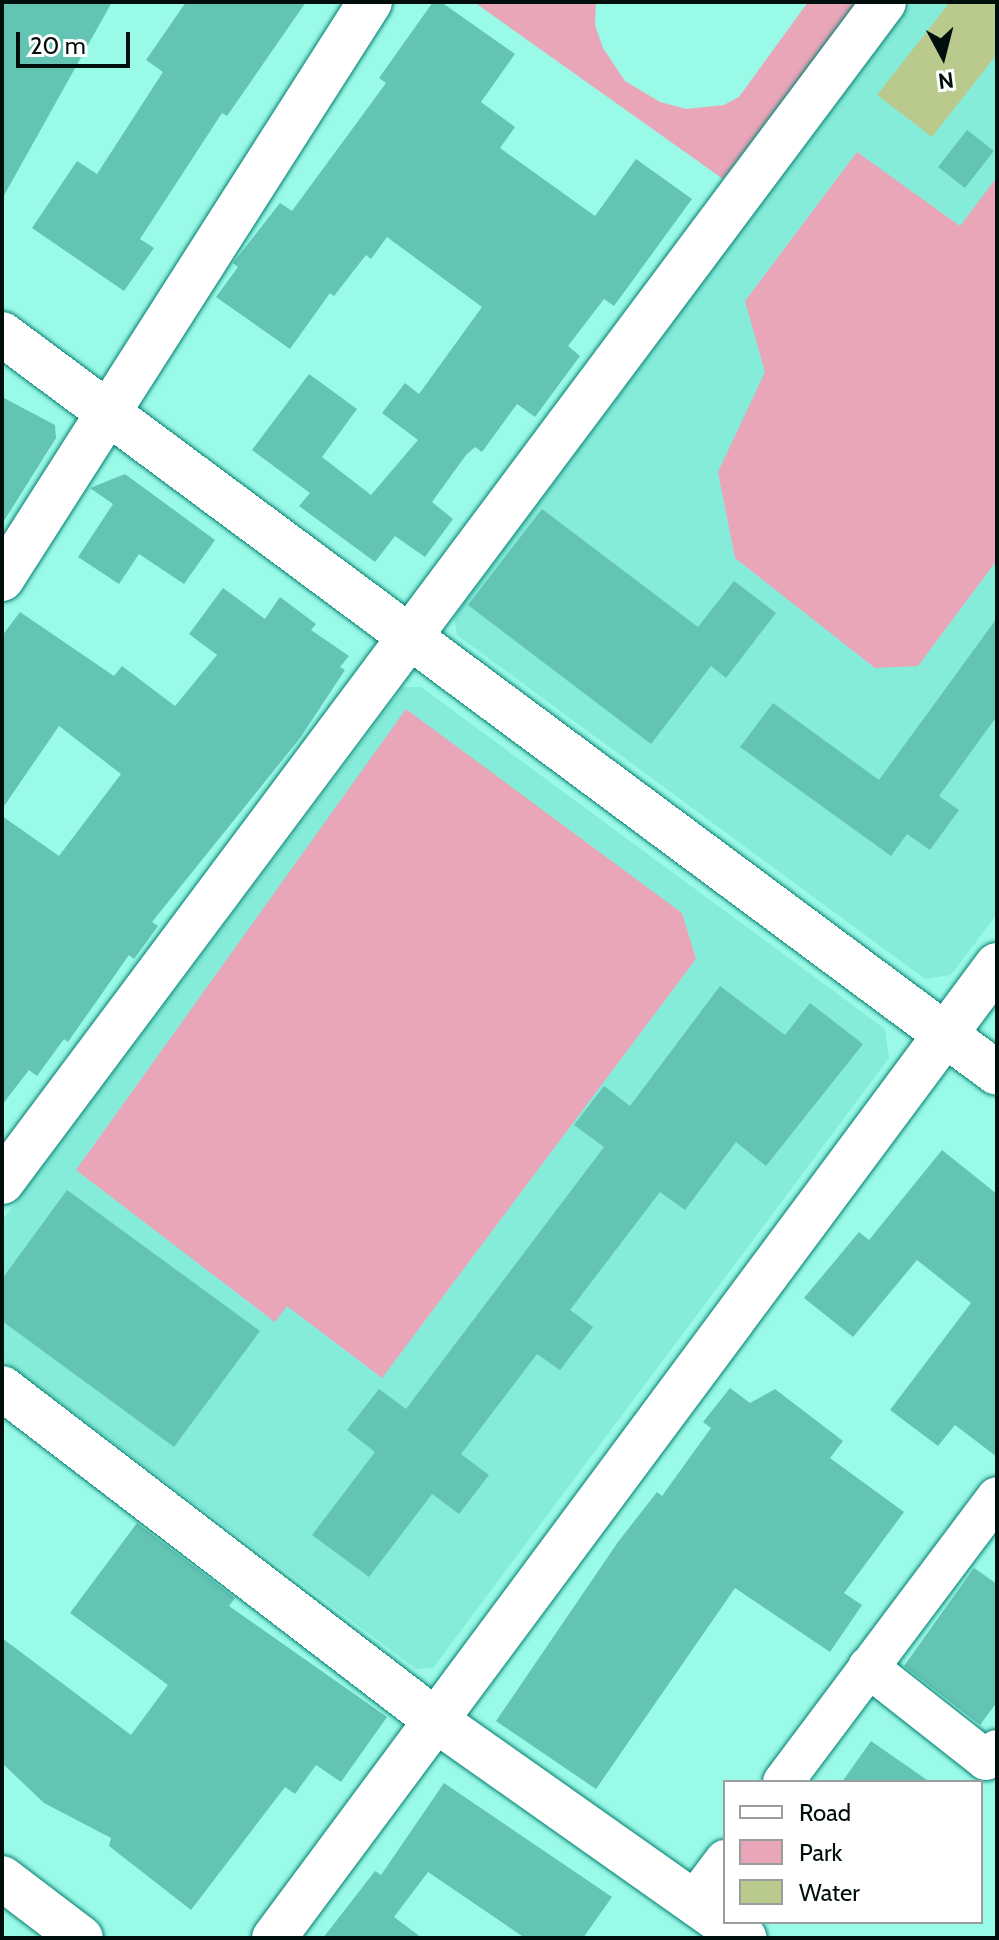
<!DOCTYPE html>
<style>
body{margin:0}
#map{position:relative;width:999px;height:1940px;overflow:hidden;background:#9afae8;font-family:Cabin,sans-serif}
div>[style]{position:absolute}
.built>*{inset:0;background:#84ecd9}
.green>*{inset:0;background:#eaa6b9}
.water>*{inset:0;background:#b9ca8c}
.building>*{inset:0;background:#64c4b3;transform-origin:0 0}
.roads{filter:drop-shadow(0 0 2px #017d6e) drop-shadow(0 0 2px #017d6e)}
.street>*{height:40px;margin:-20px;padding:0 20px;transform-origin:20px;border-radius:20px;background:#fff}
.secondary>*{height:44px;margin:-22px;padding:0 22px;transform-origin:22px;border-radius:22px;background:#fff}
span{translate:-50% -50%;white-space:nowrap;text-align:center;line-height:1.15;-webkit-text-stroke:7px #fff;paint-order:stroke}
.frame{position:absolute;inset:0;border:4px solid #000f0c;pointer-events:none}
.legend{position:absolute;left:723px;top:1780px;width:260px;height:144px;box-sizing:border-box;background:#fff;border:2px solid #999f9e;margin:0;padding:10px 14px;list-style:none;font-size:24px;color:#000f0c}
.legend li{display:flex;align-items:center;gap:16px;height:40px}
.legend b{width:40px;border:2px solid #999f9e}
.north{position:absolute;left:903px;top:16px;width:80px;height:80px;-webkit-text-stroke:6px #fff;paint-order:stroke;rotate:173deg;font-size:22px;font-weight:700;line-height:32px;text-align:center;color:#000f0c}
.north::after{content:'';display:block;margin:auto;width:28px;height:36px;background:#000f0c;clip-path:polygon(50% 0,100% 100%,50% 72%,0 100%)}
.scale{position:absolute;left:16px;top:32px;width:114px;height:36px;box-sizing:border-box;border:4px solid #000f0c;border-top:0;padding-left:10px;font-size:24px;line-height:28px;white-space:nowrap;color:#000f0c;-webkit-text-stroke:6px #fff;paint-order:stroke}
</style>
<div id="map">
<div class="built">
<div style="clip-path:polygon(913px 2px,997px 2px,997px 914px,951px 975px,925px 979px,457px 635px,454px 617px)"></div>
<div style="clip-path:polygon(403px 687px,421px 687px,885px 1029px,889px 1058px,433px 1668px,416px 1669px,2px 1359px,2px 1221px)"></div>
</div>
<div class="green">
<div style="clip-path:polygon(474px 2px,596px 2px,595px 25px,603px 48px,625px 81px,660px 102px,686px 109px,724px 105px,739px 97px,808px 2px,857px 2px,723px 179px)"></div>
<div style="clip-path:polygon(857px 152px,960px 226px,997px 177px,997px 560px,918px 666px,875px 668px,735px 558px,718px 472px,765px 372px,745px 301px)"></div>
<div style="clip-path:polygon(406px 709px,682px 913px,696px 959px,382px 1378px,287px 1306px,275px 1322px,76px 1170px)"></div>
</div>
<div class="water">
<div style="clip-path:polygon(950px 2px,991px 2px,997px 7px,997px 54px,932px 137px,877px 95px)"></div>
</div>
<div class="building">
<div style="clip-path:polygon(2px 2px,112px 2px,2px 199px)"></div>
<div style="clip-path:polygon(186px 2px,306px 2px,227px 116px,222px 113px,140px 239px,154px 248px,124px 291px,32px 228px,77px 161px,97px 174px,163px 72px,146px 60px)"></div>
<div style="clip-path:polygon(433px 2px,441px 2px,515px 54px,481px 102px,515px 127px,500px 148px,595px 216px,636px 159px,692px 199px,614px 306px,604px 299px,568px 346px,580px 356px,535px 417px,517px 404px,482px 452px,475px 447px,466px 455px,432px 502px,453px 519px,425px 557px,395px 536px,375px 562px,299px 506px,310px 493px,252px 450px,309px 374px,357px 409px,322px 457px,371px 495px,418px 440px,382px 413px,405px 383px,419px 394px,482px 307px,387px 237px,371px 259px,366px 255px,334px 296px,330px 293px,290px 349px,216px 297px,238px 267px,233px 263px,280px 203px,292px 211px,386px 83px,379px 78px)"></div>
<div style="left:967px;top:130px;width:34px;height:47px;rotate:38deg"></div>
<div style="clip-path:polygon(2px 397px,55px 425px,56px 438px,2px 524px)"></div>
<div style="clip-path:polygon(125px 474px,215px 540px,184px 584px,139px 554px,119px 584px,78px 557px,113px 504px,90px 488px)"></div>
<div style="clip-path:polygon(542px 509px,698px 627px,734px 581px,776px 613px,726px 678px,711px 666px,651px 744px,468px 605px)"></div>
<div style="clip-path:polygon(223px 588px,265px 619px,280px 597px,316px 624px,311px 630px,349px 656px,340px 667px,345px 670px,300px 738px,152px 922px,158px 926px,134px 959px,129px 955px,68px 1042px,64px 1039px,37px 1076px,29px 1070px,2px 1105px,2px 816px,59px 856px,121px 774px,59px 726px,2px 809px,2px 636px,20px 612px,114px 676px,122px 666px,175px 706px,217px 655px,189px 634px)"></div>
<div style="clip-path:polygon(997px 618px,997px 716px,939px 796px,959px 810px,930px 850px,907px 834px,891px 856px,740px 747px,773px 703px,879px 780px)"></div>
<div style="clip-path:polygon(720px 986px,785px 1035px,810px 1003px,863px 1044px,766px 1166px,736px 1142px,685px 1210px,660px 1192px,570px 1310px,593px 1327px,560px 1370px,537px 1354px,461px 1454px,489px 1475px,459px 1514px,432px 1494px,369px 1577px,312px 1535px,375px 1452px,347px 1430px,379px 1389px,406px 1409px,604px 1147px,574px 1125px,604px 1086px,630px 1106px)"></div>
<div style="clip-path:polygon(942px 1150px,997px 1194px,997px 1457px,955px 1425px,938px 1446px,890px 1410px,971px 1303px,917px 1260px,853px 1337px,804px 1298px,859px 1232px,869px 1240px)"></div>
<div style="clip-path:polygon(67px 1190px,260px 1331px,174px 1447px,2px 1321px,2px 1279px)"></div>
<div style="clip-path:polygon(730px 1388px,750px 1403px,775px 1389px,843px 1441px,830px 1458px,904px 1512px,844px 1593px,862px 1605px,830px 1652px,735px 1588px,596px 1789px,496px 1721px,618px 1542px,657px 1492px,662px 1496px,711px 1428px,703px 1422px)"></div>
<div style="clip-path:polygon(137px 1523px,235px 1598px,229px 1606px,387px 1717px,341px 1782px,316px 1765px,295px 1794px,285px 1787px,191px 1910px,109px 1846px,111px 1838px,44px 1803px,2px 1763px,2px 1638px,131px 1735px,168px 1685px,70px 1613px)"></div>
<div style="clip-path:polygon(974px 1568px,997px 1584px,997px 1702px,980px 1725px,904px 1666px)"></div>
<div style="clip-path:polygon(871px 1741px,930px 1782px,842px 1782px)"></div>
<div style="clip-path:polygon(444px 1783px,612px 1897px,583px 1938px,525px 1938px,428px 1872px,394px 1917px,422px 1938px,323px 1938px,375px 1871px,381px 1875px)"></div>
</div>
<div class="roads">
<div class="street">
<div style="left:868px;top:1667px;width:150px;rotate:38.2deg"></div>
<div style="left:986px;top:1760px;width:15px;rotate:-42deg"></div>
<div style="left:783px;top:1782px;width:356px;rotate:-53.1deg"></div>
<div style="left:695px;top:1900px;width:50px;rotate:-53.1deg"></div>
</div>
<div class="secondary">
<div style="left:2px;top:334px;width:1239px;rotate:36.6deg"></div>
<div style="left:2px;top:579px;width:684px;rotate:-57.47deg"></div>
<div style="left:2px;top:1182px;width:1473px;rotate:-53.22deg"></div>
<div style="left:2px;top:1388px;width:544px;rotate:37.46deg"></div>
<div style="left:434px;top:1719px;width:380px;rotate:35.2deg"></div>
<div style="left:2px;top:1878px;width:99px;rotate:37.2deg"></div>
<div style="left:274px;top:1938px;width:1212px;rotate:-53.39deg"></div>
</div>
</div>
<div class="frame"></div>
<ul class="legend">
<li><b style="height:10px;background:#fff"></b>Road</li>
<li><b style="height:22px;background:#eaa6b9"></b>Park</li>
<li><b style="height:22px;background:#b9ca8c"></b>Water</li>
</ul>
<div class="north">N</div>
<div class="scale">20 m</div>
</div>
